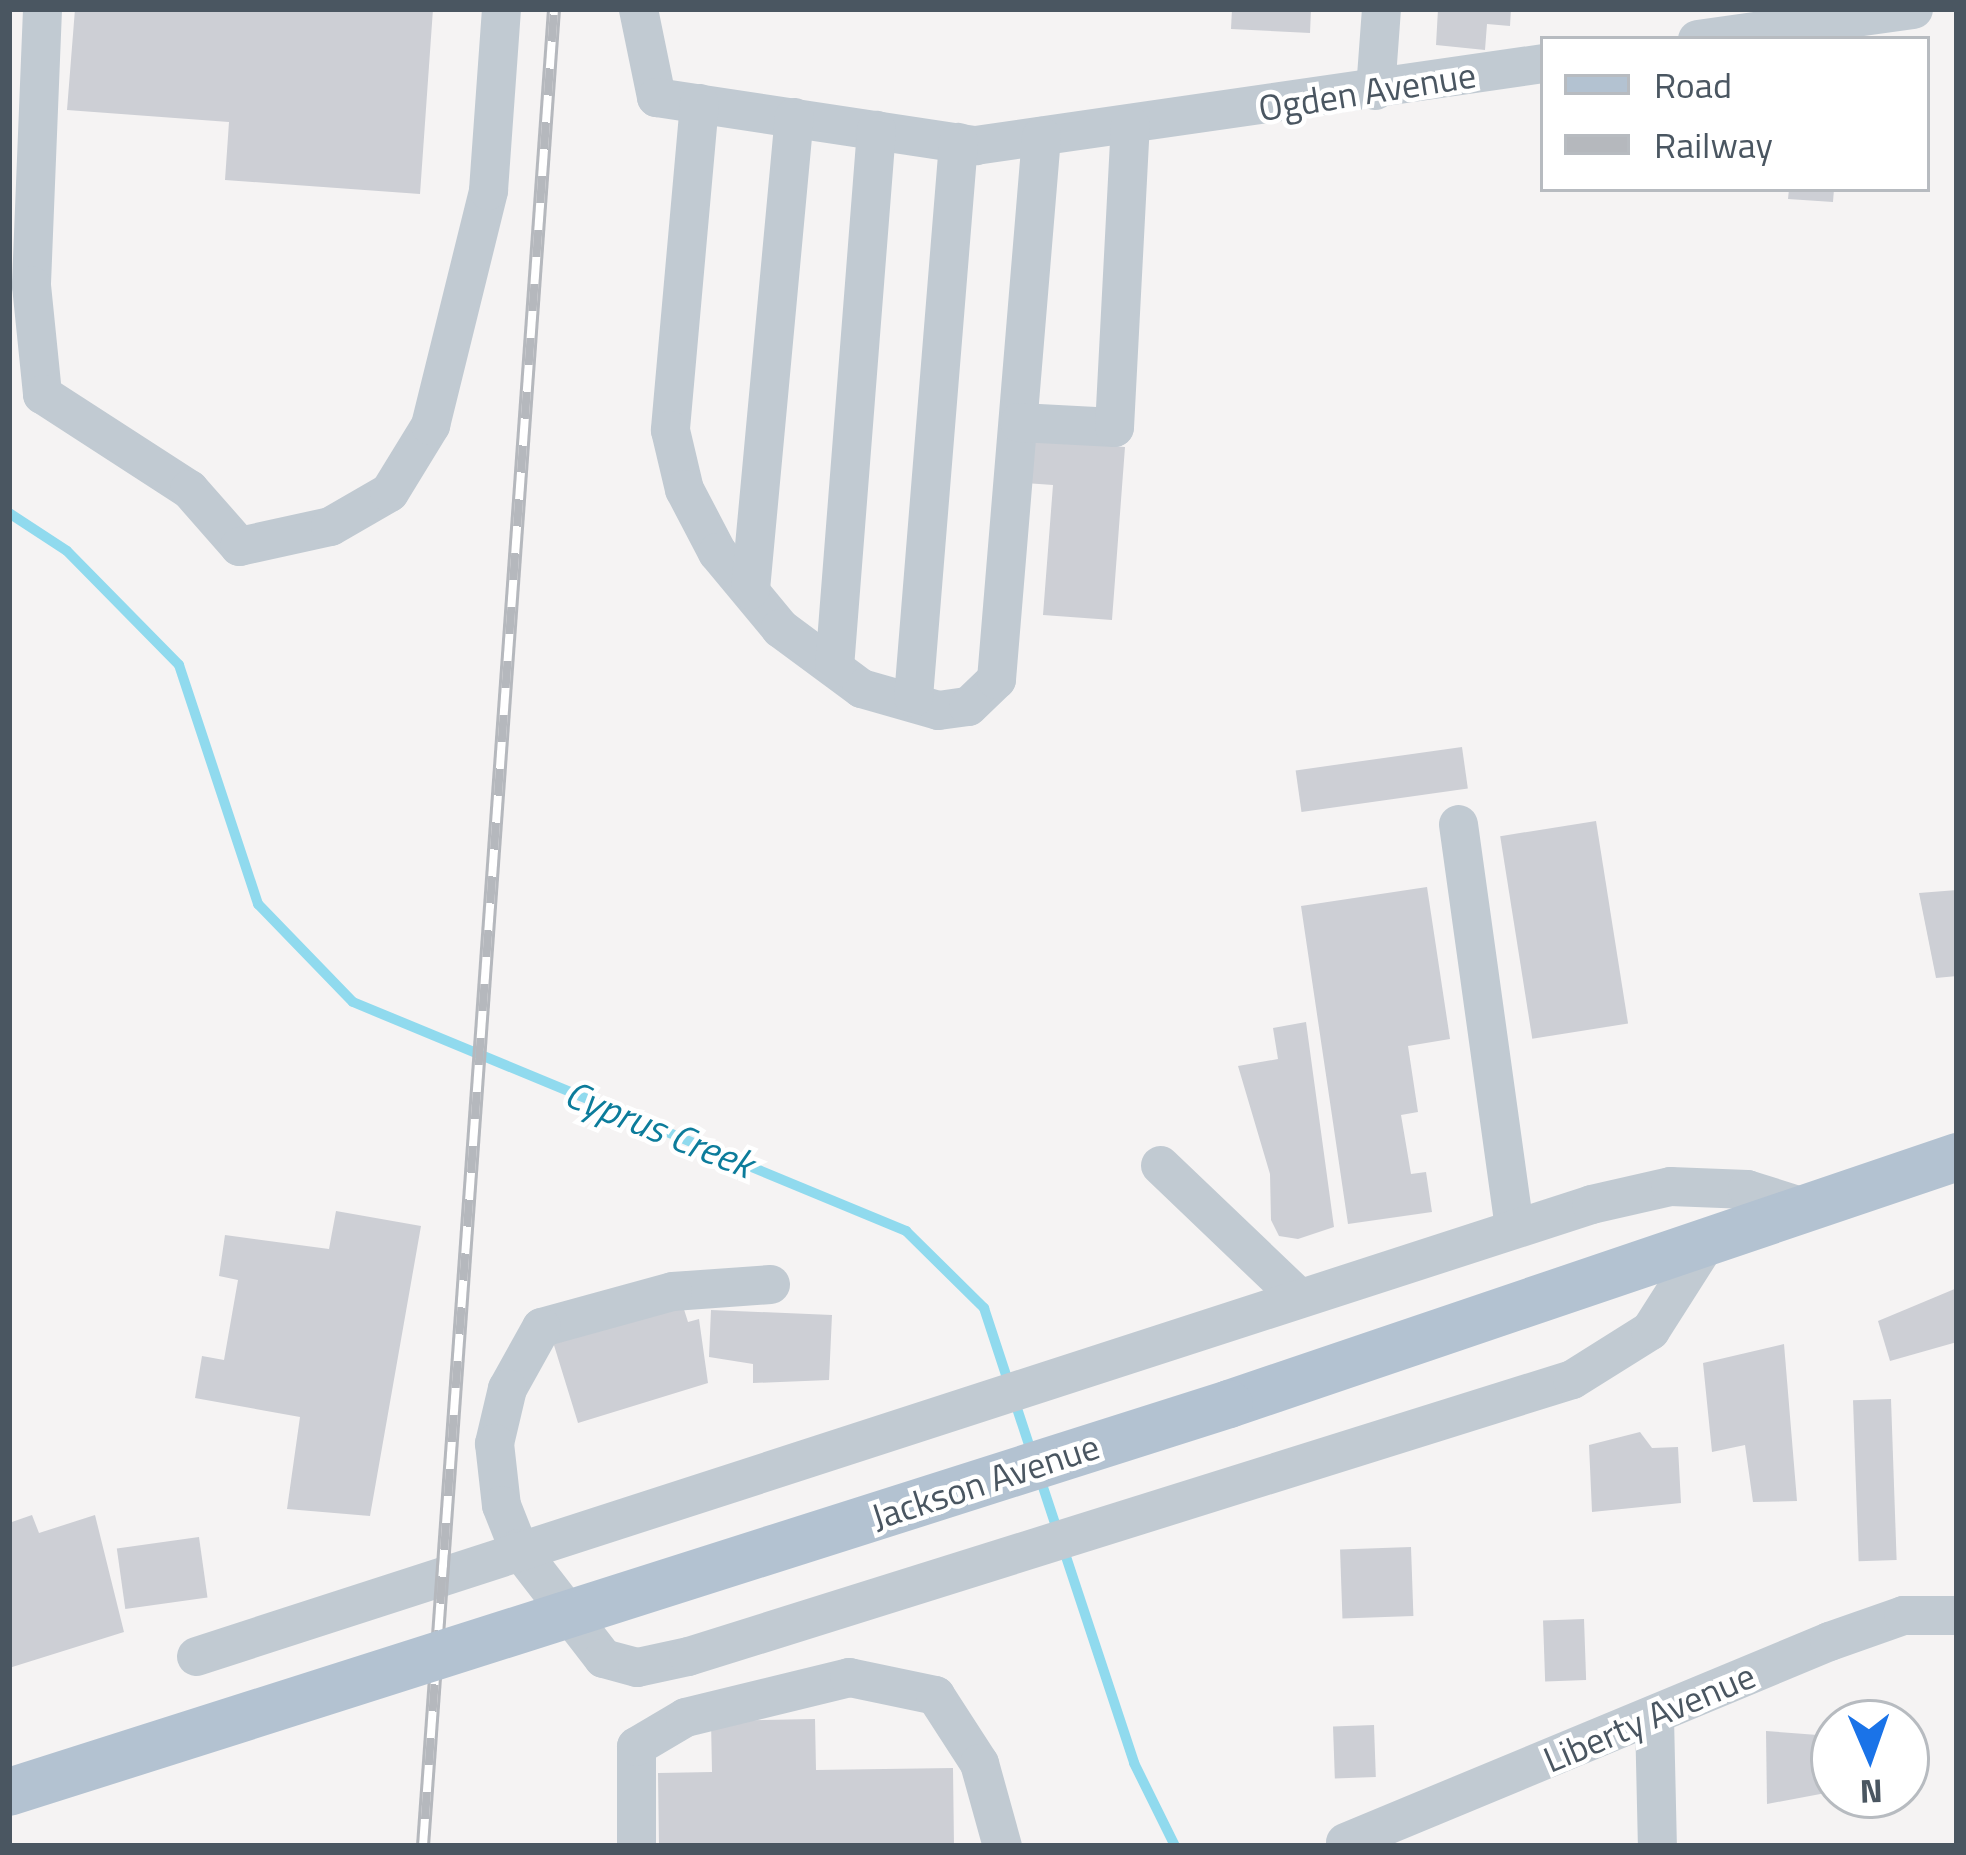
<!DOCTYPE html>
<style>
body{margin:0}
#map{position:relative;width:1966px;height:1855px;overflow:hidden;background:#f5f3f3;font-family:"Titillium Web",sans-serif}
div>[style]{position:absolute}
.stream>*{height:10px;margin:-5px;padding:0 5px;transform-origin:5px;border-radius:5px;background:#90daee}
.building>*{inset:0;background:#cdcfd5;transform-origin:0 0}
.minor>*{height:39px;margin:-19.5px;padding:0 19.5px;transform-origin:19.5px;border-radius:19.5px;background:#c1cad2}
.major>*{height:48px;margin:-24px;padding:0 24px;transform-origin:24px;border-radius:24px;background:#b3c2d1}
.rail>*{height:14px;margin-top:-7px;transform-origin:0;background:repeating-linear-gradient(90deg,#fff 0 27px,#b5b8bd 0 54px);box-sizing:border-box;border-block:3px solid #b5b8bd}
.major-bridge>*{height:48px;margin:-24px;padding:0 24px;transform-origin:24px;border-radius:24px;background:#b3c2d1}
span{translate:-50% -50%;white-space:nowrap;text-align:center;line-height:1.15;-webkit-text-stroke:9px #fff;paint-order:stroke}
.street-label{font-size:36px;color:#4a5661}
.water-label{font-size:39px;color:#0c7c9b;font-style:italic}
.frame{position:absolute;inset:0;border:12px solid #4a5661;pointer-events:none}
.legend{position:absolute;left:1540px;top:36px;width:390px;height:156px;box-sizing:border-box;background:#fff;border:3px solid #b7bbc0;margin:0;padding:15px 21px;list-style:none;font-size:36px;color:#4a5661}
.legend li{display:flex;align-items:center;gap:24px;height:60px}
.legend b{width:60px;border:3px solid #b7bbc0}
.north{position:absolute;left:1810px;top:1699px;width:120px;height:120px;box-sizing:border-box;background:#fff;border:3px solid #b7bbc0;border-radius:50%;rotate:178deg;font-size:33px;font-weight:700;line-height:48px;text-align:center;color:#4a5661}
.north::after{content:'';display:block;margin:auto;width:42px;height:54px;background:#1a73e8;clip-path:polygon(50% 0,100% 100%,50% 72%,0 100%)}
</style>
<div id="map">
<div class="stream">
<div style="left:9px;top:513px;width:69px;rotate:33.2deg"></div>
<div style="left:67px;top:551px;width:160px;rotate:45.5deg"></div>
<div style="left:179px;top:665px;width:252px;rotate:71.7deg"></div>
<div style="left:258px;top:904px;width:136px;rotate:45.9deg"></div>
<div style="left:353px;top:1002px;width:599px;rotate:22.49deg"></div>
<div style="left:906px;top:1231px;width:110px;rotate:44.6deg"></div>
<div style="left:984px;top:1308px;width:154px;rotate:71.8deg"></div>
<div style="left:1040px;top:1478px;width:300px;rotate:71.7deg"></div>
<div style="left:1134px;top:1763px;width:93px;rotate:63.7deg"></div>
</div>
<div class="building">
<div style="clip-path:polygon(75px 9px,433px 9px,420px 194px,225px 180px,229px 122px,67px 110px)"></div>
<div style="clip-path:polygon(1232px 9px,1311px 9px,1310px 33px,1231px 29px)"></div>
<div style="clip-path:polygon(1438px 9px,1511px 9px,1510px 26px,1487px 24px,1485px 50px,1436px 45px)"></div>
<div style="clip-path:polygon(1789px 189px,1834px 189px,1833px 202px,1788px 199px)"></div>
<div style="clip-path:polygon(1028px 440px,1125px 447px,1112px 620px,1043px 615px,1053px 485px,1025px 483px)"></div>
<div style="left:1462px;top:747px;width:42px;height:168px;rotate:82deg"></div>
<div style="left:1596px;top:821px;width:205px;height:97px;rotate:81deg"></div>
<div style="clip-path:polygon(1427px 887px,1450px 1039px,1408px 1046px,1418px 1112px,1401px 1115px,1411px 1174px,1426px 1172px,1432px 1212px,1348px 1224px,1301px 906px)"></div>
<div style="clip-path:polygon(1957px 890px,1957px 976px,1936px 978px,1919px 893px)"></div>
<div style="clip-path:polygon(1306px 1022px,1334px 1227px,1298px 1239px,1279px 1236px,1271px 1220px,1270px 1174px,1238px 1066px,1278px 1059px,1273px 1028px)"></div>
<div style="clip-path:polygon(336px 1211px,421px 1226px,370px 1516px,287px 1509px,300px 1417px,195px 1398px,202px 1356px,224px 1360px,238px 1280px,219px 1276px,225px 1235px,329px 1249px)"></div>
<div style="clip-path:polygon(1957px 1288px,1957px 1342px,1890px 1361px,1878px 1321px)"></div>
<div style="clip-path:polygon(682px 1303px,688px 1322px,699px 1319px,708px 1383px,578px 1423px,553px 1342px)"></div>
<div style="clip-path:polygon(711px 1310px,832px 1315px,829px 1380px,753px 1383px,753px 1364px,709px 1357px)"></div>
<div style="clip-path:polygon(1784px 1344px,1797px 1501px,1753px 1502px,1745px 1445px,1712px 1452px,1703px 1363px)"></div>
<div style="left:1891px;top:1399px;width:161px;height:38px;rotate:88deg"></div>
<div style="clip-path:polygon(1640px 1432px,1652px 1448px,1678px 1447px,1681px 1503px,1592px 1512px,1589px 1445px)"></div>
<div style="clip-path:polygon(32px 1515px,39px 1533px,95px 1515px,124px 1632px,9px 1668px,9px 1523px)"></div>
<div style="left:199px;top:1537px;width:61px;height:83px;rotate:82deg"></div>
<div style="left:1411px;top:1547px;width:69px;height:71px;rotate:88deg"></div>
<div style="left:1584px;top:1619px;width:61px;height:41px;rotate:88deg"></div>
<div style="clip-path:polygon(815px 1719px,816px 1770px,953px 1768px,954px 1846px,659px 1846px,658px 1773px,712px 1772px,711px 1721px)"></div>
<div style="left:1374px;top:1725px;width:52px;height:41px;rotate:88deg"></div>
<div style="clip-path:polygon(1766px 1731px,1831px 1736px,1831px 1792px,1767px 1804px)"></div>
</div>
<div class="minor">
<div style="left:42px;top:9px;width:276px;rotate:92.3deg"></div>
<div style="left:31px;top:285px;width:110px;rotate:84.2deg"></div>
<div style="left:42px;top:394px;width:175px;rotate:32.9deg"></div>
<div style="left:189px;top:489px;width:76px;rotate:48.7deg"></div>
<div style="left:239px;top:546px;width:93px;rotate:-12.4deg"></div>
<div style="left:330px;top:526px;width:68px;rotate:-30deg"></div>
<div style="left:389px;top:492px;width:79px;rotate:-58.5deg"></div>
<div style="left:430px;top:425px;width:242px;rotate:-76.1deg"></div>
<div style="left:488px;top:190px;width:181px;rotate:-85.9deg"></div>
<div style="left:638px;top:9px;width:90px;rotate:78.4deg"></div>
<div style="left:656px;top:97px;width:323px;rotate:8.6deg"></div>
<div style="left:975px;top:145px;width:574px;rotate:-8.21deg"></div>
<div style="left:1697px;top:39px;width:218px;rotate:-7.9deg"></div>
<div style="left:1375px;top:90px;width:81px;rotate:-85.8deg"></div>
<div style="left:699px;top:103px;width:328px;rotate:95.1deg"></div>
<div style="left:670px;top:430px;width:61px;rotate:76.7deg"></div>
<div style="left:684px;top:489px;width:71px;rotate:62.4deg"></div>
<div style="left:717px;top:552px;width:99px;rotate:50.3deg"></div>
<div style="left:780px;top:628px;width:101px;rotate:36.5deg"></div>
<div style="left:861px;top:688px;width:80px;rotate:15.9deg"></div>
<div style="left:938px;top:710px;width:30px;rotate:-8deg"></div>
<div style="left:968px;top:706px;width:39px;rotate:-44deg"></div>
<div style="left:996px;top:679px;width:545px;rotate:-85.26deg"></div>
<div style="left:1019px;top:422px;width:95px;rotate:3deg"></div>
<div style="left:1114px;top:427px;width:302px;rotate:-87deg"></div>
<div style="left:750px;top:589px;width:474px;rotate:-84.7deg"></div>
<div style="left:834px;top:667px;width:539px;rotate:-85.53deg"></div>
<div style="left:913px;top:697px;width:557px;rotate:-85.36deg"></div>
<div style="left:1458px;top:824px;width:407px;rotate:82.1deg"></div>
<div style="left:1160px;top:1165px;width:188px;rotate:43.7deg"></div>
<div style="left:770px;top:1284px;width:98px;rotate:175.9deg"></div>
<div style="left:672px;top:1291px;width:136px;rotate:164.6deg"></div>
<div style="left:541px;top:1327px;width:70px;rotate:119.1deg"></div>
<div style="left:507px;top:1388px;width:57px;rotate:103.3deg"></div>
<div style="left:494px;top:1443px;width:62px;rotate:83.6deg"></div>
<div style="left:501px;top:1505px;width:46px;rotate:68.4deg"></div>
<div style="left:518px;top:1548px;width:139px;rotate:52.3deg"></div>
<div style="left:603px;top:1658px;width:35px;rotate:15deg"></div>
<div style="left:637px;top:1667px;width:52px;rotate:-12.2deg"></div>
<div style="left:688px;top:1656px;width:926px;rotate:-17.4deg"></div>
<div style="left:1572px;top:1379px;width:92px;rotate:-32.1deg"></div>
<div style="left:1650px;top:1330px;width:104px;rotate:-57.5deg"></div>
<div style="left:196px;top:1656px;width:1466px;rotate:-17.95deg"></div>
<div style="left:1591px;top:1204px;width:81px;rotate:-12.8deg"></div>
<div style="left:1670px;top:1186px;width:77px;rotate:2.2deg"></div>
<div style="left:1747px;top:1189px;width:63px;rotate:17.6deg"></div>
<div style="left:1654px;top:1717px;width:129px;rotate:88.7deg"></div>
<div style="left:1345px;top:1842px;width:524px;rotate:-22.55deg"></div>
<div style="left:1829px;top:1641px;width:78px;rotate:-19.4deg"></div>
<div style="left:1903px;top:1615px;width:54px"></div>
<div style="left:636px;top:1846px;width:100px;rotate:-90deg"></div>
<div style="left:636px;top:1746px;width:57px;rotate:-30.6deg"></div>
<div style="left:685px;top:1717px;width:169px;rotate:-13.7deg"></div>
<div style="left:849px;top:1677px;width:88px;rotate:11.8deg"></div>
<div style="left:935px;top:1695px;width:81px;rotate:57.1deg"></div>
<div style="left:979px;top:1763px;width:86px;rotate:74.5deg"></div>
</div>
<div class="major">
<div style="left:1229px;top:1404px;width:769px;rotate:-18.74deg"></div>
</div>
<div class="rail">
<div style="left:423px;top:1846px;width:1842px;rotate:-85.92deg"></div>
</div>
<div class="major-bridge">
<div style="left:9px;top:1792px;width:1280px;rotate:-17.64deg"></div>
</div>
<div class="street-label">
<span style="left:1367px;top:91px;rotate:-9deg">Ogden Avenue</span>
<span style="left:985px;top:1481px;rotate:-18deg">Jackson Avenue</span>
<span style="left:1649px;top:1717px;rotate:-23deg">Liberty Avenue</span>
</div>
<div class="water-label">
<span style="left:659px;top:1129px;rotate:22deg">Cyprus Creek</span>
</div>
<div class="frame"></div>
<ul class="legend">
<li><b style="height:15px;background:#b3c2d1"></b>Road</li>
<li><b style="height:15px;background:#b5b8bd"></b>Railway</li>
</ul>
<div class="north">N</div>
</div>
